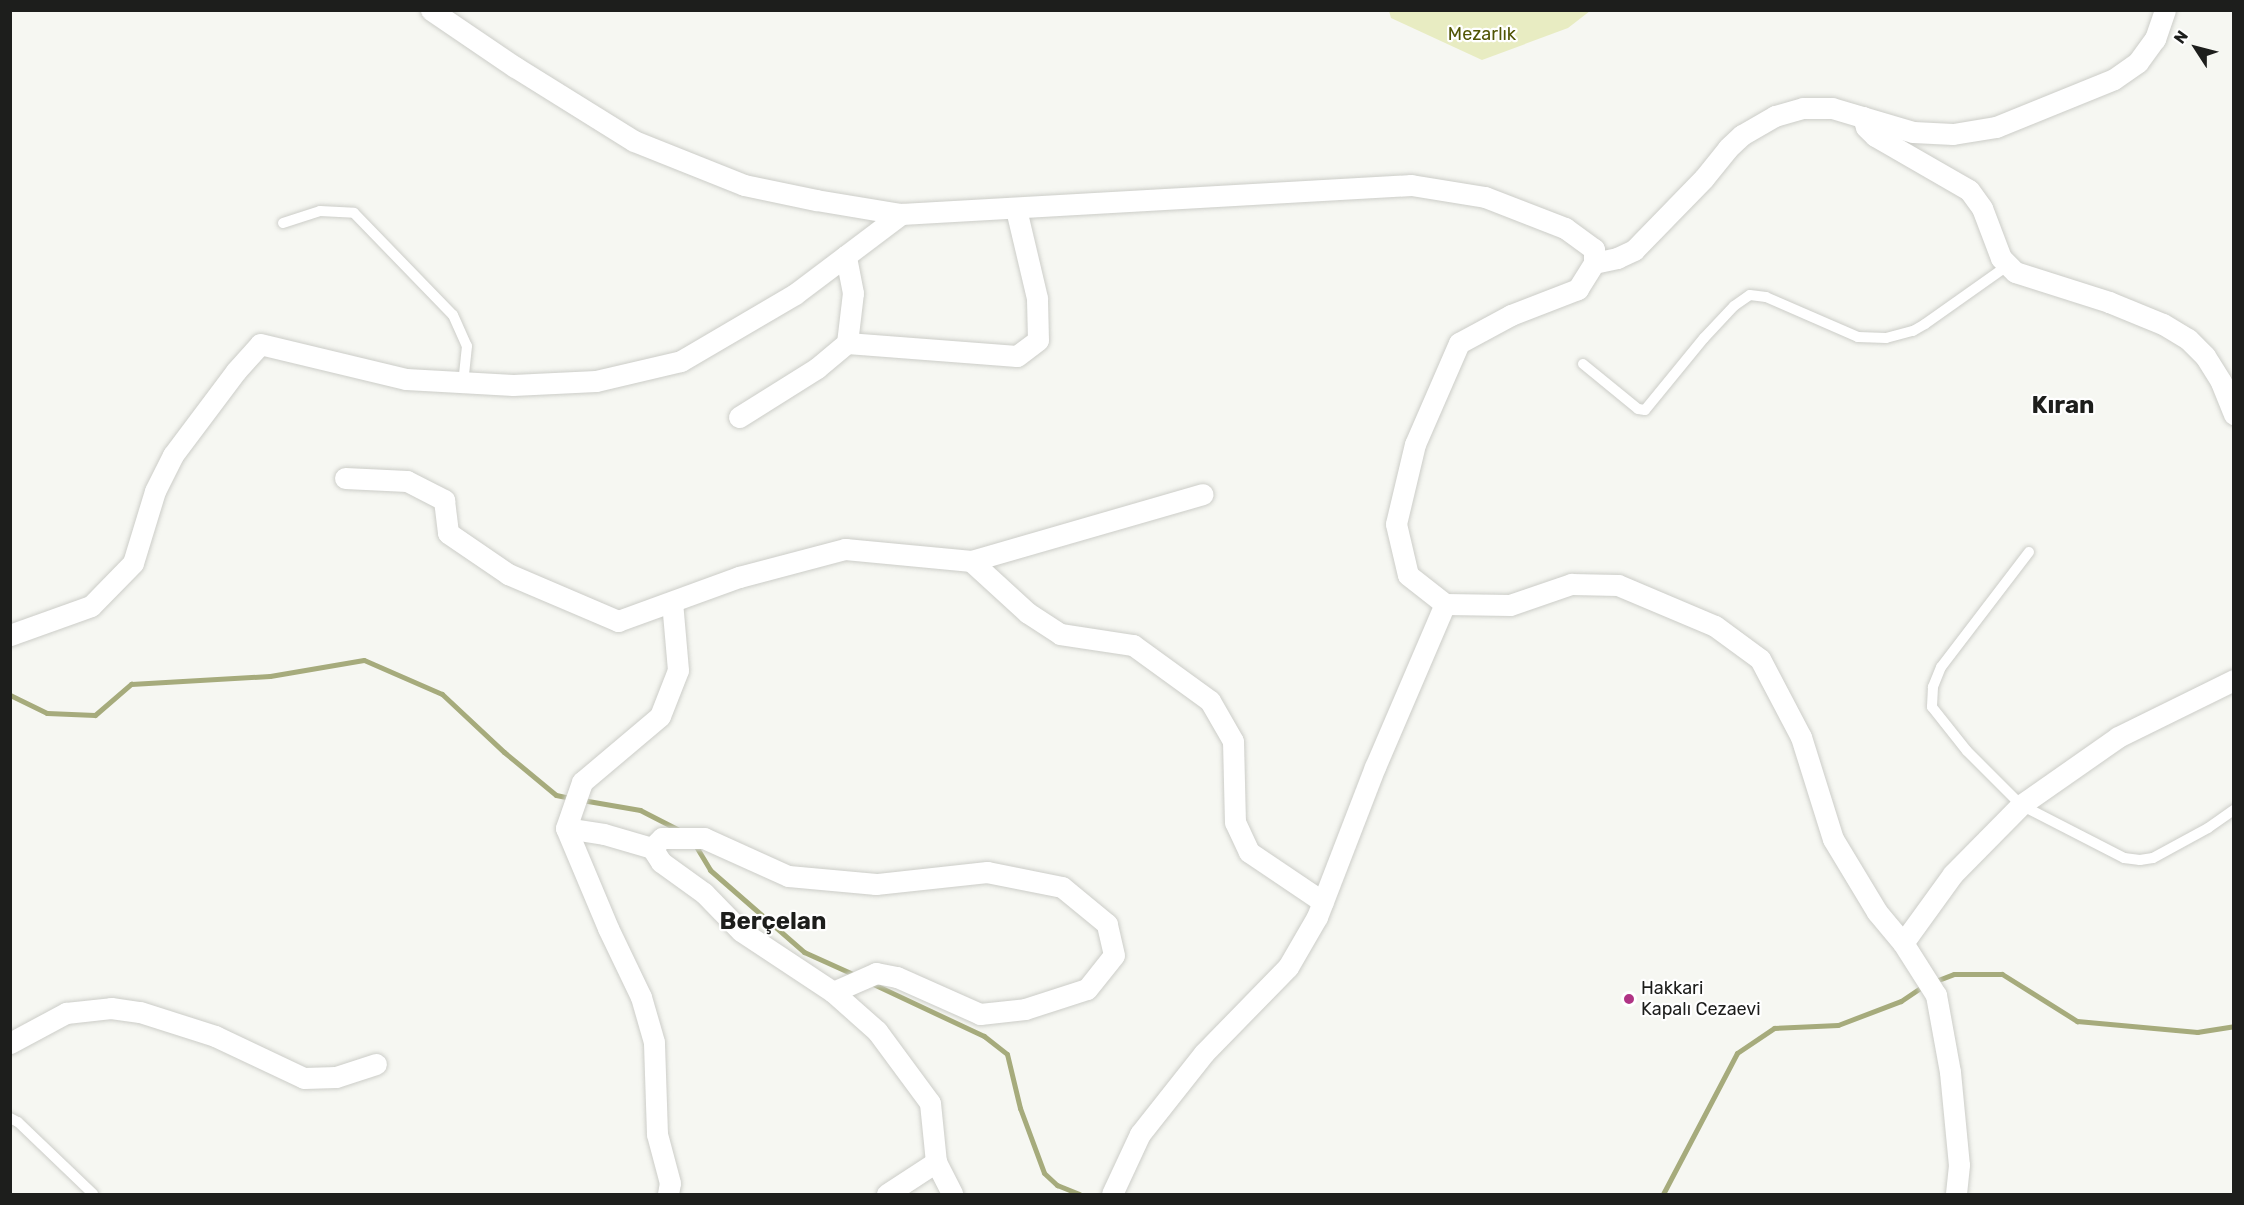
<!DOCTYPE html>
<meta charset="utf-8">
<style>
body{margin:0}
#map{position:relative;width:2244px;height:1205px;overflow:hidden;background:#f6f7f2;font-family:Rubik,sans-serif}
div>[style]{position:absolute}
.green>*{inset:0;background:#e8ecc2}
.stream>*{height:5px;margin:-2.5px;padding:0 2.5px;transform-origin:2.5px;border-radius:2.5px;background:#a6ab7c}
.roads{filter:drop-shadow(0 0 2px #cccdc8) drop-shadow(0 0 2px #cccdc8)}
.lane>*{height:10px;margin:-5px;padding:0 5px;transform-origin:5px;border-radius:5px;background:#fff}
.street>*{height:21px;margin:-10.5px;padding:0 10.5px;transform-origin:10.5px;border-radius:10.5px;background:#fff}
.dots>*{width:16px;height:16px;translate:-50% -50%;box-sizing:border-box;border:3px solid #fff;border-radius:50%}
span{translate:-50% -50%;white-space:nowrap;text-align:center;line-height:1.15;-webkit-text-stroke:4.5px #fff;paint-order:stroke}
.park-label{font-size:18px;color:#515505}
.poi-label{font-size:18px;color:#1d1e1c}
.left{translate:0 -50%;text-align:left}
.district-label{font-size:24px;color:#1d1e1c;font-weight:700}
.frame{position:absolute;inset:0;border:12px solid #1d1e1c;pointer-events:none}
.north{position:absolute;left:2166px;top:18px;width:60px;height:60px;-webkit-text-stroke:4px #fff;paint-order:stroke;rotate:306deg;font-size:16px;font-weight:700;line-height:24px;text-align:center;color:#1d1e1c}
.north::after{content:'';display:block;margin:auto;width:21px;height:27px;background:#1d1e1c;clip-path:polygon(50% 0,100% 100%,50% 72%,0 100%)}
</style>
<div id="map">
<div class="green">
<div style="clip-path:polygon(1389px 11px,1389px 10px,1590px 11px,1568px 28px,1482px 60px,1391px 18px)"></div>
</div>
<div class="stream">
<div style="left:10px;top:695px;width:41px;rotate:25.9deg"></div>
<div style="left:47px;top:713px;width:48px;rotate:2.4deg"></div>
<div style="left:95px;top:715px;width:48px;rotate:-40.7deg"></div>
<div style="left:131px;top:684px;width:139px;rotate:-3.3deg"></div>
<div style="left:270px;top:676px;width:95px;rotate:-9.7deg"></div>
<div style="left:364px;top:660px;width:85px;rotate:23.6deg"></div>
<div style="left:442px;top:694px;width:85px;rotate:43.1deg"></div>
<div style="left:504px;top:752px;width:67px;rotate:39.6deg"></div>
<div style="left:556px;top:795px;width:14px;rotate:12deg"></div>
<div style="left:582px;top:800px;width:59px;rotate:9.8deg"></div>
<div style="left:640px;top:810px;width:46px;rotate:27.1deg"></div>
<div style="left:694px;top:843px;width:31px;rotate:59deg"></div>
<div style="left:710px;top:870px;width:125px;rotate:41.1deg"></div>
<div style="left:804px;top:952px;width:56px;rotate:24.3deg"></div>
<div style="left:869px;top:982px;width:127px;rotate:25.2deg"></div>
<div style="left:984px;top:1036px;width:29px;rotate:38deg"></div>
<div style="left:1007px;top:1054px;width:56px;rotate:76.5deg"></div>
<div style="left:1020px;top:1108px;width:69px;rotate:69.7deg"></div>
<div style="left:1044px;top:1173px;width:18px;rotate:43deg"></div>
<div style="left:1057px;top:1185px;width:24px;rotate:22deg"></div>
<div style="left:1933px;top:982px;width:22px;rotate:-21deg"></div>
<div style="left:1954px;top:974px;width:48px"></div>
<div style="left:2002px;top:974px;width:89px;rotate:32.1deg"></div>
<div style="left:2077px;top:1021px;width:121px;rotate:5.2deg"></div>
<div style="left:2197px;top:1032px;width:37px;rotate:-9deg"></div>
<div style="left:1663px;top:1194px;width:159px;rotate:-62.3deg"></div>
<div style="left:1737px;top:1053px;width:45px;rotate:-34deg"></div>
<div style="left:1774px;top:1028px;width:64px;rotate:-2.7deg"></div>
<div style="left:1838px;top:1025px;width:67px;rotate:-20.9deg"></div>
<div style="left:1901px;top:1001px;width:29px;rotate:-34deg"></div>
</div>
<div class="roads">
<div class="lane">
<div style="left:283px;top:223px;width:39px;rotate:-18deg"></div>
<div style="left:320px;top:211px;width:34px;rotate:3deg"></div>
<div style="left:354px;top:213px;width:142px;rotate:45.9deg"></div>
<div style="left:453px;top:315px;width:34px;rotate:66deg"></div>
<div style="left:467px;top:346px;width:36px;rotate:96deg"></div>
<div style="left:1583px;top:364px;width:71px;rotate:39.3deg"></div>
<div style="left:1638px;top:409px;width:7px;rotate:8deg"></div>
<div style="left:1645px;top:410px;width:93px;rotate:-50.7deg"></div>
<div style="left:1704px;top:338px;width:44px;rotate:-46.8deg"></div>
<div style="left:1734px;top:306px;width:19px;rotate:-35deg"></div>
<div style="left:1750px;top:295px;width:16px;rotate:7deg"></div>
<div style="left:1766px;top:297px;width:100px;rotate:23.5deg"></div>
<div style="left:1858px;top:337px;width:28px;rotate:2deg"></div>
<div style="left:1886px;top:338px;width:28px;rotate:-15deg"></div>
<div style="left:1913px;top:331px;width:14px;rotate:-30deg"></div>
<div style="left:1925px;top:324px;width:100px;rotate:-35.3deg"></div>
<div style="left:2029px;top:552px;width:145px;rotate:127.4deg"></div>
<div style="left:1941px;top:667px;width:22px;rotate:112deg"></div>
<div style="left:1933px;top:687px;width:20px;rotate:93deg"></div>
<div style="left:1932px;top:707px;width:56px;rotate:51.5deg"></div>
<div style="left:1967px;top:751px;width:76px;rotate:45deg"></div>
<div style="left:2021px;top:805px;width:116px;rotate:27.2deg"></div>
<div style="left:2124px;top:858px;width:16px;rotate:7deg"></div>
<div style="left:2140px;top:860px;width:13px;rotate:-9deg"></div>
<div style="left:2153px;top:858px;width:63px;rotate:-28.6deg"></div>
<div style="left:2208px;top:828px;width:32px;rotate:-35deg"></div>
<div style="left:10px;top:1118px;width:9px;rotate:27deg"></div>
<div style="left:18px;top:1122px;width:104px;rotate:43.8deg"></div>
</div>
<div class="street">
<div style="left:431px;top:10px;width:102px;rotate:34.2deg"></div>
<div style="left:515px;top:67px;width:140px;rotate:31.9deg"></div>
<div style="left:634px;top:141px;width:118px;rotate:21.8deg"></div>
<div style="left:744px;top:185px;width:74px;rotate:11.8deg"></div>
<div style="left:816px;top:200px;width:86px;rotate:9.4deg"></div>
<div style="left:901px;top:214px;width:511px;rotate:-3.25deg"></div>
<div style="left:1411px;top:185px;width:75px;rotate:9.2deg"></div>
<div style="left:1485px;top:197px;width:86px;rotate:21.2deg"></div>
<div style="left:1565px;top:228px;width:36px;rotate:36deg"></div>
<div style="left:1594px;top:249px;width:14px;rotate:90deg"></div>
<div style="left:1594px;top:263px;width:31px;rotate:122deg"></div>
<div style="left:1578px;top:289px;width:72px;rotate:158.8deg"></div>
<div style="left:1511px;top:315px;width:59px;rotate:151.7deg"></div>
<div style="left:1459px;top:343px;width:110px;rotate:113.5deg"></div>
<div style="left:1415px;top:444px;width:82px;rotate:103.4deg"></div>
<div style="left:1396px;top:524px;width:52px;rotate:76.8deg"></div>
<div style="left:1408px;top:575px;width:47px;rotate:38.1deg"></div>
<div style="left:1445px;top:604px;width:65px;rotate:0.9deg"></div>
<div style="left:1510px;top:605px;width:65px;rotate:-19deg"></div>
<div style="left:1571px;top:584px;width:47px;rotate:1.2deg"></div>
<div style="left:1618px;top:585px;width:105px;rotate:22.9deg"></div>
<div style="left:1715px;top:626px;width:56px;rotate:36.3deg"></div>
<div style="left:1760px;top:659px;width:88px;rotate:62.3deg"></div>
<div style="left:1801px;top:737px;width:107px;rotate:72.6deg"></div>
<div style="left:1833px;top:839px;width:85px;rotate:58.9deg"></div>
<div style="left:1877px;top:912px;width:40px;rotate:50deg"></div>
<div style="left:1903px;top:943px;width:62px;rotate:57.6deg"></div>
<div style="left:1936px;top:995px;width:78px;rotate:79.7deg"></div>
<div style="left:1950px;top:1072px;width:93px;rotate:84.5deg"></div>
<div style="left:1959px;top:1165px;width:29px;rotate:96deg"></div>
<div style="left:1863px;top:117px;width:10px;rotate:73deg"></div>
<div style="left:1866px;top:127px;width:13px;rotate:45deg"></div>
<div style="left:1875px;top:136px;width:108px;rotate:29.9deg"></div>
<div style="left:1969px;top:190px;width:22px;rotate:54deg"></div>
<div style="left:1982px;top:208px;width:53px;rotate:69.2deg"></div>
<div style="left:2001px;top:258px;width:20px;rotate:45deg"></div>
<div style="left:2015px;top:272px;width:99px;rotate:17.7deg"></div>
<div style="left:2109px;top:302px;width:58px;rotate:22.2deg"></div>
<div style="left:2163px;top:324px;width:29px;rotate:31deg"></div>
<div style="left:2188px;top:339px;width:24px;rotate:45deg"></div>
<div style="left:2205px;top:356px;width:31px;rotate:58deg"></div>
<div style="left:2221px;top:382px;width:35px;rotate:68deg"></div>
<div style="left:1594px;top:263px;width:24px;rotate:-12deg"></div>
<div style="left:1617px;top:258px;width:19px;rotate:-25deg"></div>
<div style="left:1634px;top:250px;width:100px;rotate:-45.8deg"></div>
<div style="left:1704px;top:178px;width:38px;rotate:-51deg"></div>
<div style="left:1728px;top:148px;width:19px;rotate:-43deg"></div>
<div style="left:1742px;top:135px;width:38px;rotate:-30deg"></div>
<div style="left:1775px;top:116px;width:29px;rotate:-16deg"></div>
<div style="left:1803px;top:108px;width:29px"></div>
<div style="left:1832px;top:108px;width:84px;rotate:16.5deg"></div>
<div style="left:1913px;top:132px;width:40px;rotate:2.9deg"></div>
<div style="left:1953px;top:134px;width:44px;rotate:-9.2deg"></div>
<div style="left:1996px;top:127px;width:127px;rotate:-22.1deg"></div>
<div style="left:2114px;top:79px;width:29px;rotate:-35deg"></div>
<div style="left:2138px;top:62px;width:29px;rotate:-54deg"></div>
<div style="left:2155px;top:39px;width:31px;rotate:-71deg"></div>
<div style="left:847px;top:343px;width:170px;rotate:4.4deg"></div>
<div style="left:1017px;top:356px;width:26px;rotate:-37deg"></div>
<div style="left:1038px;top:340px;width:42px;rotate:-91.4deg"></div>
<div style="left:1037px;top:298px;width:91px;rotate:-103.3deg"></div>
<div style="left:739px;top:417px;width:92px;rotate:-32.1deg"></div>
<div style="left:817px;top:368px;width:39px;rotate:-40deg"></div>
<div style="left:847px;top:343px;width:50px;rotate:-83.2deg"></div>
<div style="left:853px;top:293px;width:38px;rotate:-101deg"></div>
<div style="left:345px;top:478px;width:62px;rotate:2.8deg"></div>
<div style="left:407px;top:481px;width:42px;rotate:27.2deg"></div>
<div style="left:444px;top:500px;width:33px;rotate:83deg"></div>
<div style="left:448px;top:533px;width:73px;rotate:34.3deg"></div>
<div style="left:508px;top:574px;width:120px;rotate:23.1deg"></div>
<div style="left:618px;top:621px;width:129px;rotate:-20deg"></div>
<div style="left:739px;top:577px;width:110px;rotate:-14.8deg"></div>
<div style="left:845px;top:549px;width:127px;rotate:5.4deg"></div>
<div style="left:971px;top:561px;width:241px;rotate:-16.1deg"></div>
<div style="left:971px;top:561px;width:77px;rotate:42.4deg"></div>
<div style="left:1028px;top:613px;width:38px;rotate:33deg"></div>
<div style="left:1060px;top:634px;width:74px;rotate:8.6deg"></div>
<div style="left:1133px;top:645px;width:95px;rotate:36deg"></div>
<div style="left:1210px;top:701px;width:46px;rotate:60.1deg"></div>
<div style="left:1233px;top:741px;width:81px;rotate:88.6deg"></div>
<div style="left:1235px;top:822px;width:33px;rotate:65deg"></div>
<div style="left:1249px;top:852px;width:89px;rotate:34deg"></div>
<div style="left:10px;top:635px;width:86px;rotate:-19.7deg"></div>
<div style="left:91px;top:606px;width:60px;rotate:-45.7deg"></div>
<div style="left:133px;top:563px;width:75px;rotate:-73deg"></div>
<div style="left:155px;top:491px;width:40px;rotate:-63.4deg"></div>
<div style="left:173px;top:455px;width:105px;rotate:-53.1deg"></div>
<div style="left:236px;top:371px;width:36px;rotate:-48deg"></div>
<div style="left:260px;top:344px;width:150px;rotate:13.5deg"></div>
<div style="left:406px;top:379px;width:107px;rotate:3.2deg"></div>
<div style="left:513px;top:385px;width:83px;rotate:-2.8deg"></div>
<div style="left:596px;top:381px;width:87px;rotate:-13.2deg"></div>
<div style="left:681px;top:361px;width:132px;rotate:-30.4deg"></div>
<div style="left:795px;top:294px;width:133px;rotate:-37deg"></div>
<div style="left:566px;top:828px;width:38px;rotate:9deg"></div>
<div style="left:604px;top:834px;width:50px;rotate:16.3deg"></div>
<div style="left:1903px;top:943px;width:85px;rotate:-54.1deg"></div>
<div style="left:1953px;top:874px;width:97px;rotate:-45.4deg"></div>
<div style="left:2021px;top:805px;width:118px;rotate:-35deg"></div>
<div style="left:2118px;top:737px;width:129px;rotate:-26.2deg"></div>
<div style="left:833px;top:992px;width:47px;rotate:-23.8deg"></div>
<div style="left:876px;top:973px;width:21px;rotate:11deg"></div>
<div style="left:897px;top:977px;width:91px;rotate:24deg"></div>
<div style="left:980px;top:1014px;width:45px;rotate:-6.3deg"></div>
<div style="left:1025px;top:1009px;width:65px;rotate:-17.9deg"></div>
<div style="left:1087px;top:989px;width:43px;rotate:-51.5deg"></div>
<div style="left:1114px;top:955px;width:32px;rotate:-103deg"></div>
<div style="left:1107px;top:924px;width:58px;rotate:-140.6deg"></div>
<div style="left:1062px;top:887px;width:76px;rotate:-168.7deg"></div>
<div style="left:987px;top:872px;width:112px;rotate:173.8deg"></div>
<div style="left:876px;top:884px;width:88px;rotate:-174.8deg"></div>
<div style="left:788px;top:876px;width:92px;rotate:-155.7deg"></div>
<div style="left:704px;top:838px;width:42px;rotate:180deg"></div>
<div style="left:662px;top:838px;width:14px;rotate:135deg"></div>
<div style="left:652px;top:848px;width:17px;rotate:57deg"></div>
<div style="left:661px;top:862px;width:53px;rotate:35.8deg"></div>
<div style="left:704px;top:893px;width:53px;rotate:45.8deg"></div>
<div style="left:741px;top:931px;width:110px;rotate:33.5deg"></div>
<div style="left:833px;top:992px;width:59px;rotate:41.6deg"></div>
<div style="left:877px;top:1031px;width:89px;rotate:53.6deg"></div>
<div style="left:930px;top:1103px;width:59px;rotate:84.2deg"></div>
<div style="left:936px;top:1162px;width:36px;rotate:63deg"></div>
<div style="left:10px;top:1043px;width:64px;rotate:-28.2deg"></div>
<div style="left:66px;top:1013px;width:45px;rotate:-6.3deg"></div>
<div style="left:111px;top:1008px;width:29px;rotate:8deg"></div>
<div style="left:140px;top:1012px;width:79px;rotate:17.7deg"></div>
<div style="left:215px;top:1036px;width:98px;rotate:25.3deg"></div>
<div style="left:304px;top:1078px;width:32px;rotate:-2deg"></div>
<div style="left:336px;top:1077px;width:42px;rotate:-18deg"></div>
<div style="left:668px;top:1194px;width:11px;rotate:-80deg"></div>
<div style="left:670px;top:1183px;width:51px;rotate:-104.9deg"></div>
<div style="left:657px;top:1134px;width:92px;rotate:-91.9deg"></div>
<div style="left:654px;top:1042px;width:47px;rotate:-106.1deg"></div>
<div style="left:641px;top:997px;width:76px;rotate:-115.6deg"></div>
<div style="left:608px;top:928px;width:108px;rotate:-112.8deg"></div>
<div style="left:566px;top:828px;width:49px;rotate:-70.8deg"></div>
<div style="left:582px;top:782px;width:102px;rotate:-40.2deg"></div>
<div style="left:660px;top:716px;width:49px;rotate:-68.6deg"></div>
<div style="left:678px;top:670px;width:68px;rotate:-95deg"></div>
<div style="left:887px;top:1194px;width:59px;rotate:-33.1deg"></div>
<div style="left:1112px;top:1194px;width:66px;rotate:-65deg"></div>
<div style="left:1140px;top:1134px;width:103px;rotate:-51.7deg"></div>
<div style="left:1204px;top:1053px;width:120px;rotate:-45.7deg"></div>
<div style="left:1288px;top:967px;width:58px;rotate:-59.9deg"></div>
<div style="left:1317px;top:917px;width:161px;rotate:-68.9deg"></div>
<div style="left:1375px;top:767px;width:177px;rotate:-66.8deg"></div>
</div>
</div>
<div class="dots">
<div style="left:1629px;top:999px;background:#b03485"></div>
</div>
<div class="park-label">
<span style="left:1482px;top:34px">Mezarlık</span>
</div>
<div class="poi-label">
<span class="left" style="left:1641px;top:999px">Hakkari<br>Kapalı Cezaevi</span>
</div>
<div class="district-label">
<span style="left:2063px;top:406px">Kıran</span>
<span style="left:773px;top:922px">Berçelan</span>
</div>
<div class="frame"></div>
<div class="north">N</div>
</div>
